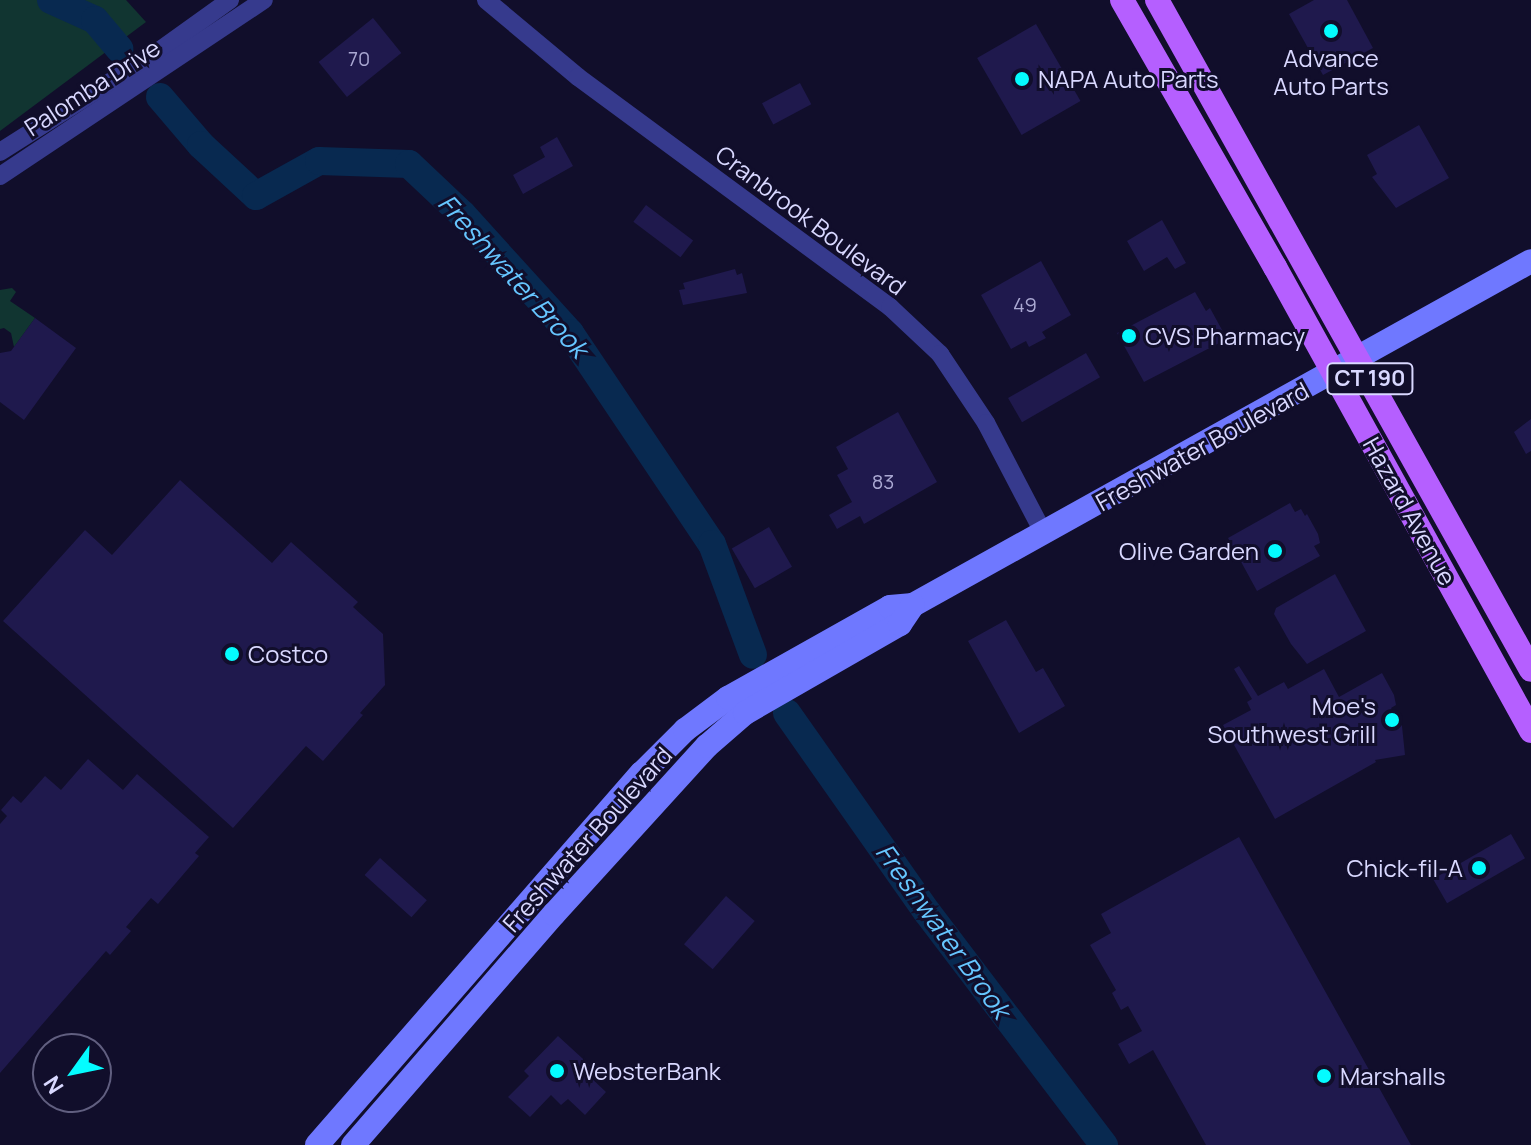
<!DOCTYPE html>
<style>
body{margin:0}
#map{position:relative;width:1531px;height:1145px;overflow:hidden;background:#110e2b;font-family:Manrope,sans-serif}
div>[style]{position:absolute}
.green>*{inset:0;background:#113531}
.river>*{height:28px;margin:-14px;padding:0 14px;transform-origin:14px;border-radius:14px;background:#082950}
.building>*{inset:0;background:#1f194d;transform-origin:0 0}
.street>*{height:18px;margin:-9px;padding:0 9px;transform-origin:9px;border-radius:9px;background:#363a8d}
.secondary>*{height:24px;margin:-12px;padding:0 12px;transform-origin:12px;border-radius:12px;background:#6f78ff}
.primary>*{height:24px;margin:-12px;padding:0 12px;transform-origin:12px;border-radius:12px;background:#b55fff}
.dots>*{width:22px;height:22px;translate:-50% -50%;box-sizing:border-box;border:4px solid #110e2b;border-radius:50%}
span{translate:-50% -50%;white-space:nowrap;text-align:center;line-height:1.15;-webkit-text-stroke:6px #110e2b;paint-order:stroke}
.number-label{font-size:20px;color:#aaa8d2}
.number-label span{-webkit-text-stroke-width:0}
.shield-label span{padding:2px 6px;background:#110e2b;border:2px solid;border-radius:6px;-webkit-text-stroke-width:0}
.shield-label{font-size:22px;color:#d9d8ff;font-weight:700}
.poi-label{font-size:24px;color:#d9d8ff}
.left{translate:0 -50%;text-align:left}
.right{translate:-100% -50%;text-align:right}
.street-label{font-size:24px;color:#d9d8ff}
.water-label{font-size:26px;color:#66c6ff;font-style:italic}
.north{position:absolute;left:32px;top:1033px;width:80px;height:80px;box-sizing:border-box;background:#110e2b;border:2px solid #615f80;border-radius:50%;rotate:237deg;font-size:22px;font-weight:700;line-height:32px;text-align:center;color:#d9d8ff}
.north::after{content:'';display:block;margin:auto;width:28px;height:36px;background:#04fcff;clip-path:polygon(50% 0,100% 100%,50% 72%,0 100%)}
</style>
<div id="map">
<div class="green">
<div style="clip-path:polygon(0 0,126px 0,146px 22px,0 131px)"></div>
<div style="clip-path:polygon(12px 288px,16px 292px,10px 301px,35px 318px,14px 347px,11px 333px,4px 328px,0 329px,0 290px)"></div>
</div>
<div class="river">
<div style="left:51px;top:0;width:48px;rotate:24.4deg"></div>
<div style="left:95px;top:20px;width:38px;rotate:50deg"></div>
<div style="left:160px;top:97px;width:63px;rotate:49.5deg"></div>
<div style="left:201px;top:145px;width:75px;rotate:42.8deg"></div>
<div style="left:256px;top:196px;width:72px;rotate:-29.1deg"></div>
<div style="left:319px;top:161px;width:90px;rotate:1.9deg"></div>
<div style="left:409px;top:164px;width:73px;rotate:43.3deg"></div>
<div style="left:462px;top:214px;width:161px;rotate:47.8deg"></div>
<div style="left:570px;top:333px;width:254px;rotate:56.1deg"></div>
<div style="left:712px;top:544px;width:118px;rotate:69.7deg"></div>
<div style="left:787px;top:713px;width:243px;rotate:54.9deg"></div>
<div style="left:927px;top:912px;width:293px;rotate:52.8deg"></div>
</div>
<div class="building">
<div style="clip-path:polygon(1314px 0,1347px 0,1373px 48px,1323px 75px,1289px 14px)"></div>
<div style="left:373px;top:18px;width:45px;height:70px;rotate:51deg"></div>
<div style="left:1036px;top:24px;width:89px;height:68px;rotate:60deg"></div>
<div style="left:800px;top:83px;width:24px;height:43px;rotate:62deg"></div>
<div style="clip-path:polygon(1419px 125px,1449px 178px,1396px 208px,1372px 177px,1377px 174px,1367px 155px)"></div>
<div style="clip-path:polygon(557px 137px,573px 166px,523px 194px,513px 175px,545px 157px,540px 147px)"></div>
<div style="left:646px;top:205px;width:59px;height:21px;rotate:37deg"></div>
<div style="clip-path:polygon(1162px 220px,1186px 263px,1175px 269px,1167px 257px,1144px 271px,1127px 241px)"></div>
<div style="clip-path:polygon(1041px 261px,1071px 315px,1042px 332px,1046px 338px,1029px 347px,1026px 341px,1011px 349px,981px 295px)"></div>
<div style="clip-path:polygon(735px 269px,737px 275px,742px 273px,747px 293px,683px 305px,679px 290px,685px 289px,683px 283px)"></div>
<div style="clip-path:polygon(1195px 292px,1206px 311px,1210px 308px,1227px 339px,1144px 382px,1117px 333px)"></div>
<div style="clip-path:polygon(35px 318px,76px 348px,24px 420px,0 402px,0 353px,11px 351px)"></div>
<div style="left:1086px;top:353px;width:28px;height:90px;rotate:60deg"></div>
<div style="clip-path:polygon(898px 412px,937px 482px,864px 524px,860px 516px,837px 529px,829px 515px,852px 502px,837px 475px,848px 469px,836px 447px)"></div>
<div style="clip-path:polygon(1531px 419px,1531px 451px,1526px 454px,1514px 432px)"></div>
<div style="clip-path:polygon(180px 480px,272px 563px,291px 542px,358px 602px,353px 607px,383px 634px,385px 685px,360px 713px,363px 715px,323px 761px,306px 746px,233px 828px,3px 621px,85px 530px,112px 555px)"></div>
<div style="clip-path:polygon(1290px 503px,1295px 512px,1301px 509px,1305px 516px,1307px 514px,1318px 534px,1320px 543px,1314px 546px,1320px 556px,1257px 591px,1228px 538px)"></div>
<div style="left:769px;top:527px;width:46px;height:43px;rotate:60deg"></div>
<div style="clip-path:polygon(1335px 574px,1366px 631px,1307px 664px,1291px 644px,1274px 614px,1276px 608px)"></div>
<div style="clip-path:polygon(1006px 620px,1036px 672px,1043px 668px,1065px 706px,1019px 733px,968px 641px)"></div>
<div style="clip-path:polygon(1239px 666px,1258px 696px,1284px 682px,1288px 689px,1324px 669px,1339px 697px,1382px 673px,1394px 695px,1396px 705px,1391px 708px,1402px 726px,1405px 755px,1375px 760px,1376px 762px,1275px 819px,1223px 725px,1251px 710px,1247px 702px,1252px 699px,1234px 669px)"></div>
<div style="clip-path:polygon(88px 759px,123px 790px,137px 774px,209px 837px,195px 853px,199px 856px,158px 904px,151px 898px,126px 927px,131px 931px,110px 955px,106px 951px,0 1073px,0 824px,7px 816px,1px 810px,13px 796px,21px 803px,45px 776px,61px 790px)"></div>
<div style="left:1511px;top:834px;width:28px;height:90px;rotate:60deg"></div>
<div style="clip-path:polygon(1239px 837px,1411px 1145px,1206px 1145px,1153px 1050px,1129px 1064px,1118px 1044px,1142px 1031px,1128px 1006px,1121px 1010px,1112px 993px,1116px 990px,1090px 945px,1111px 933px,1101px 914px)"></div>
<div style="left:380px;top:858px;width:63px;height:23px;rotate:42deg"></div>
<div style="left:726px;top:896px;width:38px;height:64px;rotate:41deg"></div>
<div style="clip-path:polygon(558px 1036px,594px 1069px,588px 1075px,606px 1092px,585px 1115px,568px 1099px,561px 1105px,551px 1095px,530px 1117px,508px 1097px,529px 1076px,524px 1071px)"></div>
</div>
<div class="street">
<div style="left:486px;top:0;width:120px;rotate:39.9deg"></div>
<div style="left:578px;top:77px;width:388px;rotate:36.4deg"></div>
<div style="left:890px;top:307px;width:69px;rotate:43.2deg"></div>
<div style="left:940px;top:354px;width:83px;rotate:56.3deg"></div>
<div style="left:986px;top:423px;width:125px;rotate:62.4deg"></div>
<div style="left:0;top:152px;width:185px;rotate:-32.4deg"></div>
<div style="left:156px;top:53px;width:91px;rotate:-35.6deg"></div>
<div style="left:0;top:176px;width:317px;rotate:-33.7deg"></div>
</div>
<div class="secondary">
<div style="left:317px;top:1145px;width:494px;rotate:-48.9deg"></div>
<div style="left:642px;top:773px;width:61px;rotate:-45deg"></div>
<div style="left:685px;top:730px;width:54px;rotate:-36.7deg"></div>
<div style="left:728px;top:698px;width:186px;rotate:-29.3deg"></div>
<div style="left:890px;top:607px;width:23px;rotate:-5deg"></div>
<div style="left:913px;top:605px;width:707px;rotate:-29.1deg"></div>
<div style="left:353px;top:1145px;width:306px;rotate:-49deg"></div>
<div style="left:554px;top:914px;width:227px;rotate:-47.7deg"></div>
<div style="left:707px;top:746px;width:50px;rotate:-41deg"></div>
<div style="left:745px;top:713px;width:179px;rotate:-29.9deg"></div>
<div style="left:900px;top:624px;width:23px;rotate:-56deg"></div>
</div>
<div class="primary">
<div style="left:1122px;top:0;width:308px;rotate:60.2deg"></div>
<div style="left:1275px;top:267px;width:530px;rotate:61.11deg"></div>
<div style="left:1157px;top:0;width:767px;rotate:60.83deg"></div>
</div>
<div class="dots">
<div style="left:1331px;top:31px;background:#04fcff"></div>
<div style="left:1022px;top:79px;background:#04fcff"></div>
<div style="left:1129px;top:336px;background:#04fcff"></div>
<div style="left:1275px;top:551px;background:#04fcff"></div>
<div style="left:232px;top:654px;background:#04fcff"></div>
<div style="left:1392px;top:720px;background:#04fcff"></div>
<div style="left:1479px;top:868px;background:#04fcff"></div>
<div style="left:557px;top:1071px;background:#04fcff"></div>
<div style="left:1324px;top:1076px;background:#04fcff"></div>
</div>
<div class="number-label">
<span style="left:359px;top:58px">70</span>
<span style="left:1025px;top:304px">49</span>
<span style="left:883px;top:481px">83</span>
</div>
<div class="shield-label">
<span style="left:1370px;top:379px">CT 190</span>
</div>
<div class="poi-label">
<span style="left:1331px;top:72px">Advance<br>Auto Parts</span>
<span class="left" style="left:1038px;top:79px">NAPA Auto Parts</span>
<span class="left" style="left:1145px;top:336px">CVS Pharmacy</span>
<span class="right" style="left:1259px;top:551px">Olive Garden</span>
<span class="left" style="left:248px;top:654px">Costco</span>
<span class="right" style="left:1376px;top:720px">Moe's<br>Southwest Grill</span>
<span class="right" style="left:1463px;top:868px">Chick-fil-A</span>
<span class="left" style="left:573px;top:1071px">WebsterBank</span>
<span class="left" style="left:1340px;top:1076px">Marshalls</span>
</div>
<div class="street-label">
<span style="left:92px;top:87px;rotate:-33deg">Palomba Drive</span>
<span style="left:811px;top:220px;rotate:37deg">Cranbrook Boulevard</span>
<span style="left:1202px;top:446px;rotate:-29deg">Freshwater Boulevard</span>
<span style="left:1410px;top:511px;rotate:61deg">Hazard Avenue</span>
<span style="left:587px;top:839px;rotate:-48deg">Freshwater Boulevard</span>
</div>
<div class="water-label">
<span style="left:513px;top:276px;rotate:48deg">Freshwater Brook</span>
<span style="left:943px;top:931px;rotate:54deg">Freshwater Brook</span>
</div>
<div class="north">N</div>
</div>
